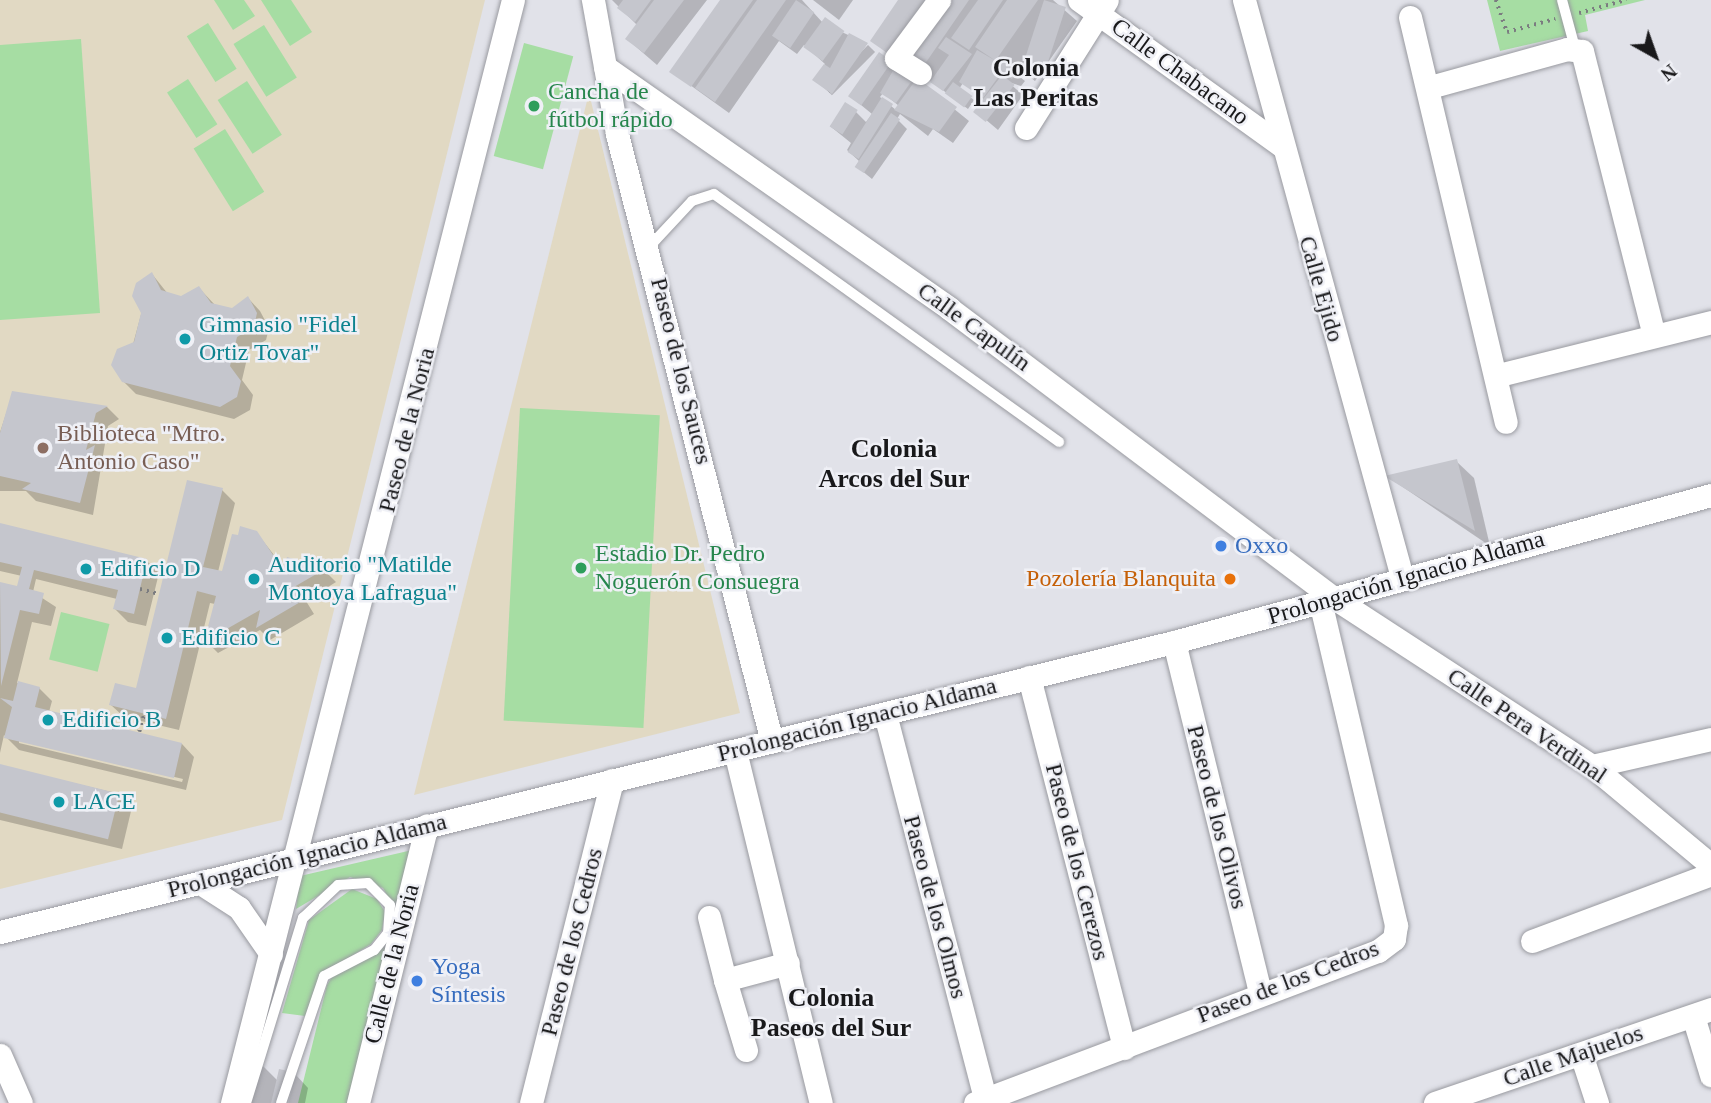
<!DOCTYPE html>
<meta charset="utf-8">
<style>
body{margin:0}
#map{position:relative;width:1711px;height:1103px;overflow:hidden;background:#e1e2e9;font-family:"Times New Roman",serif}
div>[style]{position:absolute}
.education>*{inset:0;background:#e1d9c3}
.green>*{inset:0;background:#a6dda3;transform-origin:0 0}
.shadow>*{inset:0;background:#0003;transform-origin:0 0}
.building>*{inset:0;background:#c5c6cd;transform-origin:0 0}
.path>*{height:3.5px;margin-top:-1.75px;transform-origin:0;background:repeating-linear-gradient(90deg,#7b7c80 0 2px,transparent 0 7px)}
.roads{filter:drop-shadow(0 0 2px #999aa0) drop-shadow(0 0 2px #999aa0)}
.service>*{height:10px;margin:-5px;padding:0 5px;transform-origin:5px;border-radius:5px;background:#fff}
.minor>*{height:23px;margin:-11.5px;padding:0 11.5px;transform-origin:11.5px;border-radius:11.5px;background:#fff}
.dots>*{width:19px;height:19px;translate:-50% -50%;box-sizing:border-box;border:4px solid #eff0f6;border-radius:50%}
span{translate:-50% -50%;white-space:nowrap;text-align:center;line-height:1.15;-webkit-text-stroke:5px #eff0f6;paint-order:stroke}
.street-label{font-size:24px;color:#19191b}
.leisure-label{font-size:24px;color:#27864d}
.left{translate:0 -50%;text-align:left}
.culture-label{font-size:24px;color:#0d838f}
.education-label{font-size:24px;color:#785e54}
.shop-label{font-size:24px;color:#366cbe}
.food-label{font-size:24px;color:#c56008}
.right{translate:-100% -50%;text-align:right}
.neighbourhood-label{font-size:26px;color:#19191b;font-weight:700}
.north{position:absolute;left:1620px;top:21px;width:70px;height:70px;-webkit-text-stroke:5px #eff0f6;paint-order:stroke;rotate:140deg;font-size:19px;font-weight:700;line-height:28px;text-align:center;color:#19191b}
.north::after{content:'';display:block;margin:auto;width:24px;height:32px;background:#19191b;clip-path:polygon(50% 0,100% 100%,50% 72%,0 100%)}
</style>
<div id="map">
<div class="education">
<div style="clip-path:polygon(0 0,485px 0,282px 820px,0 889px)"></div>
<div style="clip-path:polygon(589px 93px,740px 713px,414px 795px)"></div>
</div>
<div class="green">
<div style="clip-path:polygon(214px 0,244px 0,255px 16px,233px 30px)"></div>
<div style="clip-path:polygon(261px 0,291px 0,312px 32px,290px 46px)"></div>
<div style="clip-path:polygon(1487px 0,1645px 0,1585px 15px,1588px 31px,1500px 51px)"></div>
<div style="left:208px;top:23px;width:54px;height:25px;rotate:58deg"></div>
<div style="left:264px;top:25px;width:62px;height:36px;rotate:58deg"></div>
<div style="clip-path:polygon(81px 39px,100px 313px,0 320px,0 45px)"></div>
<div style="left:524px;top:43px;width:51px;height:117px;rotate:15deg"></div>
<div style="left:188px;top:79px;width:54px;height:25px;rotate:57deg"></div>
<div style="left:247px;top:81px;width:64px;height:35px;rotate:57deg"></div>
<div style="left:225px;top:129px;width:74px;height:37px;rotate:58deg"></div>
<div style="left:520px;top:408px;width:140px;height:313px;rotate:3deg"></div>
<div style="left:61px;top:612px;width:50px;height:49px;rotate:14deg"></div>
<div style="clip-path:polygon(421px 848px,353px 1103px,298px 1103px,327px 985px,335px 972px,387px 941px,392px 904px,383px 888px,350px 877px,296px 909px,300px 876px)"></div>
<div style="clip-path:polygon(352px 889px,377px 899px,385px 912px,382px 930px,371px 944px,321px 975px,305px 1016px,282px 1013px,309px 920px)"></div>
</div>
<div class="shadow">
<div style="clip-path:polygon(707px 0,657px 65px,627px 39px,637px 25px,612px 0)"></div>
<div style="clip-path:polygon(722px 0,802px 0,823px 23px,867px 44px,830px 93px,815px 80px,825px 64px,804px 45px,797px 54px,779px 41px,729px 113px,672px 72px)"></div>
<div style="clip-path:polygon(813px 0,853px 0,839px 20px)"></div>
<div style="clip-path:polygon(evenodd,900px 0,1053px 0,1077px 21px,1035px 81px,1014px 65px,1011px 70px,1025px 81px,1021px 86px,1008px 82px,1023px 95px,998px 130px,978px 113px,986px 101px,963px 83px,959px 89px,974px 100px,968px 109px,916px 70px,906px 70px,969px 121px,953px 143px,933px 129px,928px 136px,900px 114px,897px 119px,907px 129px,872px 179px,856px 166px,859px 161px,847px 150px,851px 143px,830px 126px,856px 112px,866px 122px,872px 114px,850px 96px,879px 54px,900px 64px,872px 40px,900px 0,883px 93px,899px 106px,896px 110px,880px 97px,883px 93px)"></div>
<div style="left:868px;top:45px;width:10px;height:61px;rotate:45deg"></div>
<div style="clip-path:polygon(152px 274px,168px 294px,181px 298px,199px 288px,215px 305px,232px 310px,248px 298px,260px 311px,269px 328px,266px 340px,249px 350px,242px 380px,253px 395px,250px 410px,234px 419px,136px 394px,123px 381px)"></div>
<div style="clip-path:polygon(13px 393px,107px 407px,119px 419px,108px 426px,93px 515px,36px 501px,26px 491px,0 491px,0 432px)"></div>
<div style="clip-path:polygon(1456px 461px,1474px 478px,1490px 546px,1388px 477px)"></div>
<div style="clip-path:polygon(222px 490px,235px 503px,218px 572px,223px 573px,239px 537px,256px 532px,285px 569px,288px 560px,324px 570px,336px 582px,306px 601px,314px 614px,270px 640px,260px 630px,218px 653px,206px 641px,215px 604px,210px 603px,179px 730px,124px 717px,111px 705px,137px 690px)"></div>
<div style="clip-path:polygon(evenodd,0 525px,146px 560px,159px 573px,146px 626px,128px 622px,115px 609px,117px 599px,36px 579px,33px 592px,56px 607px,51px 626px,32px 622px,17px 683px,39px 688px,52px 701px,49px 712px,182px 744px,194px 757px,186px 790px,19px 750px,4px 735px,0 753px,0 584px,18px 588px,22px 576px,0 571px,0 525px,19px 740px,183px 779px,182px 782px,19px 743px,19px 740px)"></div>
<div style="clip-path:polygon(0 766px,120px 794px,132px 807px,122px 849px,0 820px)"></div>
<div style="clip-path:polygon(263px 1066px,278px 1081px,296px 1075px,308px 1088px,305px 1103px,239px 1103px)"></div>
</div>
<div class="building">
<div style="clip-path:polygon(623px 0,651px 0,635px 22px,617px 8px)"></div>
<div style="clip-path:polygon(654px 0,684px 0,644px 53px,625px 39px)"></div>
<div style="clip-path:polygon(720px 0,753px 0,691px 87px,669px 72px)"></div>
<div style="clip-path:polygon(757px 0,786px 0,715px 102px,695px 88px)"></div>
<div style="left:796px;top:0;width:22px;height:43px;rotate:34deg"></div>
<div style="clip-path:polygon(898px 0,933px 0,893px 57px,870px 41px)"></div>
<div style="clip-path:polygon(941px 0,969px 0,920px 71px,901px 58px)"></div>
<div style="clip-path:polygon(978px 0,1003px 0,969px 50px,951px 38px)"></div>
<div style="clip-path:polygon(1007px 0,1038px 0,998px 57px,1018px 71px,1012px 79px,1002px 72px,983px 98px,959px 82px,977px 50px,996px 61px,975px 47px)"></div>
<div style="left:1044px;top:0;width:23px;height:70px;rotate:18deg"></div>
<div style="left:825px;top:17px;width:24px;height:37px;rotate:36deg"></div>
<div style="clip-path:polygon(849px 33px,868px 43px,832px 94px,812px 80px,824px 64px,830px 68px)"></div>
<div style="clip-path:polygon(946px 37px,972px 54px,943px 91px,930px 82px,949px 55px,938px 48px)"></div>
<div style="left:879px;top:52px;width:16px;height:54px;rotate:35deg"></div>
<div style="clip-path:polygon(898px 62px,916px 75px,896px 103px,880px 93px)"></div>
<div style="left:1002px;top:75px;width:16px;height:47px;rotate:38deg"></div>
<div style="clip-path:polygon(917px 78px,957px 107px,939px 132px,894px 110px)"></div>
<div style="left:953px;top:82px;width:24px;height:14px;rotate:36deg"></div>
<div style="left:882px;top:97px;width:13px;height:65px;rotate:32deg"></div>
<div style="left:845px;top:102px;width:15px;height:29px;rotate:32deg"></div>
<div style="left:891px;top:113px;width:11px;height:65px;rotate:34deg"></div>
<div style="clip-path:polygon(152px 272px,161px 290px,181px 296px,199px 286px,211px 303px,232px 308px,248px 296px,257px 313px,254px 327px,237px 337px,230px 366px,241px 381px,237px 397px,220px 407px,122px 382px,111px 365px,117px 349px,134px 342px,141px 313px,132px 296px,136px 283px)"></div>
<div style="clip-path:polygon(12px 391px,108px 406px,96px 413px,86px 450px,95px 445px,80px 503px,22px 489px,31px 483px,0 476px,0 433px)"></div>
<div style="clip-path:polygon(1457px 459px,1475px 531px,1384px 476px)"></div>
<div style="clip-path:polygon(187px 480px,223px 488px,203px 567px,222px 571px,232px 534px,238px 535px,240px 526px,257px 531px,283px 570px,287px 557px,325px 569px,294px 587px,302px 601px,256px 628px,260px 610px,204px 642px,216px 596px,197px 591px,166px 719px,109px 705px,115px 683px,136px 688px)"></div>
<div style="clip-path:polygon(0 523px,147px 559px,134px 614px,113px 609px,118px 590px,34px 570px,29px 589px,44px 593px,39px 614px,20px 610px,1px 686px,0 582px,17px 586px,22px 567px,0 562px)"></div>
<div style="clip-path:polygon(18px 681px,40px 687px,35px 707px,182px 743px,174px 778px,4px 738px,12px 707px,0 698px,13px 701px)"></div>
<div style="left:0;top:764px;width:123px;height:47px;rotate:14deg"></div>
<div style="left:279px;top:1069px;width:17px;height:35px;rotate:13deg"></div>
</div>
<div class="path">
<div style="left:1496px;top:0;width:34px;rotate:71deg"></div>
<div style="left:1507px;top:32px;width:50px;rotate:-15.2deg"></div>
<div style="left:1579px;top:13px;width:49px;rotate:-15.5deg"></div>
<div style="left:140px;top:589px;width:20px;rotate:15deg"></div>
<div style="left:139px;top:732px;width:19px;rotate:-74deg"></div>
</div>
<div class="roads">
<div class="service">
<div style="left:1562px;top:0;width:50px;rotate:74.8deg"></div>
<div style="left:650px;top:246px;width:62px;rotate:-47deg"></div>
<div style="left:692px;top:201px;width:23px;rotate:-18deg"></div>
<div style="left:714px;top:194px;width:425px;rotate:35.7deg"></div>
<div style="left:246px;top:1103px;width:194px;rotate:-72.9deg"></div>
<div style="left:303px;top:918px;width:48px;rotate:-43.3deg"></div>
<div style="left:338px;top:885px;width:30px;rotate:-4deg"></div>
<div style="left:368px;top:883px;width:31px;rotate:45deg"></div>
<div style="left:390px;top:905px;width:28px;rotate:94deg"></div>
<div style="left:388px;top:933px;width:22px;rotate:129deg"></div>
<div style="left:374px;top:950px;width:56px;rotate:152.5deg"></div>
<div style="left:324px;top:976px;width:134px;rotate:108.7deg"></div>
</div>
<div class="minor">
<div style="left:593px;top:0;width:136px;rotate:79.8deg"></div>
<div style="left:617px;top:134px;width:627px;rotate:75.7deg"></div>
<div style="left:1079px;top:0;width:249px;rotate:35.7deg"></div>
<div style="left:1244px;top:0;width:598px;rotate:74.69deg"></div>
<div style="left:1410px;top:17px;width:416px;rotate:76.7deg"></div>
<div style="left:605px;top:67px;width:421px;rotate:35deg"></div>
<div style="left:950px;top:309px;width:481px;rotate:37deg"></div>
<div style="left:1334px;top:598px;width:308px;rotate:33.1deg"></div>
<div style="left:1592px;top:766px;width:155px;rotate:39.8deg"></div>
<div style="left:920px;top:73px;width:28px;rotate:-148deg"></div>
<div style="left:896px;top:58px;width:72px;rotate:-53.4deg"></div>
<div style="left:1430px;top:87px;width:142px;rotate:-15.5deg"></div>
<div style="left:1567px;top:49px;width:15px;rotate:8deg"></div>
<div style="left:1582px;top:51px;width:293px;rotate:75.8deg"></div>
<div style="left:1026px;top:128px;width:151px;rotate:-57.7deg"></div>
<div style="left:1499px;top:375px;width:219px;rotate:-14deg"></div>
<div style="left:1174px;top:642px;width:359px;rotate:76.2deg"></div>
<div style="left:1029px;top:677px;width:383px;rotate:75.6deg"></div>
<div style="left:885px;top:714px;width:398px;rotate:75.4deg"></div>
<div style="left:735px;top:751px;width:362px;rotate:76.3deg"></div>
<div style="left:1592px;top:766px;width:122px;rotate:-12.8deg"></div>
<div style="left:202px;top:884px;width:44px;rotate:33deg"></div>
<div style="left:239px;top:908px;width:56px;rotate:55.2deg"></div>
<div style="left:709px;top:917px;width:65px;rotate:75.7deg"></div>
<div style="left:0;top:932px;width:1209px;rotate:-13.88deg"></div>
<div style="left:1174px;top:642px;width:557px;rotate:-15.31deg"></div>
<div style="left:1532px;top:941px;width:191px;rotate:-20.5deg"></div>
<div style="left:1693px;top:1016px;width:62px;rotate:73deg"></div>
<div style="left:746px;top:1050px;width:73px;rotate:-106.7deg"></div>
<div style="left:725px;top:980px;width:65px;rotate:-15.1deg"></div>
<div style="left:1581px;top:1054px;width:52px;rotate:71.9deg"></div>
<div style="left:0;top:1055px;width:52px;rotate:66.4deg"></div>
<div style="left:232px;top:1103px;width:1138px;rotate:-75.71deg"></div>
<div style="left:358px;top:1103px;width:286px;rotate:-76.1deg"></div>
<div style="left:531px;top:1103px;width:333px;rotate:-75.9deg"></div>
<div style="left:975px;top:1103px;width:431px;rotate:-20.7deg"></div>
<div style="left:1378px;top:951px;width:20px;rotate:-37deg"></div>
<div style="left:1394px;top:939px;width:14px;rotate:-82deg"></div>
<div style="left:1396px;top:925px;width:333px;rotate:-103.2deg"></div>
<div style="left:1435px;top:1103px;width:292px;rotate:-18.8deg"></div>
</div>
</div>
<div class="dots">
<div style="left:534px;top:106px;background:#2e9e5b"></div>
<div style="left:185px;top:339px;background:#0f9aa8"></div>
<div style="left:43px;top:448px;background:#8d6e63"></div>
<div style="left:1221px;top:546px;background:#3f7fe0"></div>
<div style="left:581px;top:568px;background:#2e9e5b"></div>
<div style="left:86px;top:569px;background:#0f9aa8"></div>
<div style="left:254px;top:579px;background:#0f9aa8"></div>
<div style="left:1230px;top:579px;background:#e8710a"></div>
<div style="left:167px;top:638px;background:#0f9aa8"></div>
<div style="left:48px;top:720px;background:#0f9aa8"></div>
<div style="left:59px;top:802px;background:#0f9aa8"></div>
<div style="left:417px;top:981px;background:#3f7fe0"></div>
</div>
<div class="street-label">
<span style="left:1180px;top:72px;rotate:36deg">Calle Chabacano</span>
<span style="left:1321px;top:289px;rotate:74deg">Calle Ejido</span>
<span style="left:974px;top:327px;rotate:36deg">Calle Capulín</span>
<span style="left:681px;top:371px;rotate:76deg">Paseo de los Sauces</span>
<span style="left:407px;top:430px;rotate:-76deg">Paseo de la Noria</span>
<span style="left:1406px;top:578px;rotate:-16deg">Prolongación Ignacio Aldama</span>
<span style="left:857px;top:720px;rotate:-14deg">Prolongación Ignacio Aldama</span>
<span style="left:1527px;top:726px;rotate:34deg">Calle Pera Verdinal</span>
<span style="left:1217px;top:817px;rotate:76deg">Paseo de los Olivos</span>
<span style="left:307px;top:856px;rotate:-14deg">Prolongación Ignacio Aldama</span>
<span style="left:1077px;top:862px;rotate:76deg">Paseo de los Cerezos</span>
<span style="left:935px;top:907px;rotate:75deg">Paseo de los Olmos</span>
<span style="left:572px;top:942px;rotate:-76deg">Paseo de los Cedros</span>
<span style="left:392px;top:964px;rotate:-76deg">Calle de la Noria</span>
<span style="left:1288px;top:982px;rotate:-21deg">Paseo de los Cedros</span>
<span style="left:1573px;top:1056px;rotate:-19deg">Calle Majuelos</span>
</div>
<div class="leisure-label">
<span class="left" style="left:548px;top:106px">Cancha de<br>fútbol rápido</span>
<span class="left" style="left:595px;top:568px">Estadio Dr. Pedro<br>Noguerón Consuegra</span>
</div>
<div class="culture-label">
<span class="left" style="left:199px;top:339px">Gimnasio "Fidel<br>Ortiz Tovar"</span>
<span class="left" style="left:268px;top:579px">Auditorio "Matilde<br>Montoya Lafragua"</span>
<span class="left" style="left:100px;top:569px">Edificio D</span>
<span class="left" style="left:181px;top:638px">Edificio C</span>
<span class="left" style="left:62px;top:720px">Edificio B</span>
<span class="left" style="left:73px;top:802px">LACE</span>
</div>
<div class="education-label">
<span class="left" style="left:57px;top:448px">Biblioteca "Mtro.<br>Antonio Caso"</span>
</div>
<div class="shop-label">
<span class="left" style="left:1235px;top:546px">Oxxo</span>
<span class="left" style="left:431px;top:981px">Yoga<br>Síntesis</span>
</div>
<div class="food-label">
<span class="right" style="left:1216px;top:579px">Pozolería Blanquita</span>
</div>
<div class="neighbourhood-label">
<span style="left:1036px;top:83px">Colonia<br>Las Peritas</span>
<span style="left:894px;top:464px">Colonia<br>Arcos del Sur</span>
<span style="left:831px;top:1013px">Colonia<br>Paseos del Sur</span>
</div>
<div class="north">N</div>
</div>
